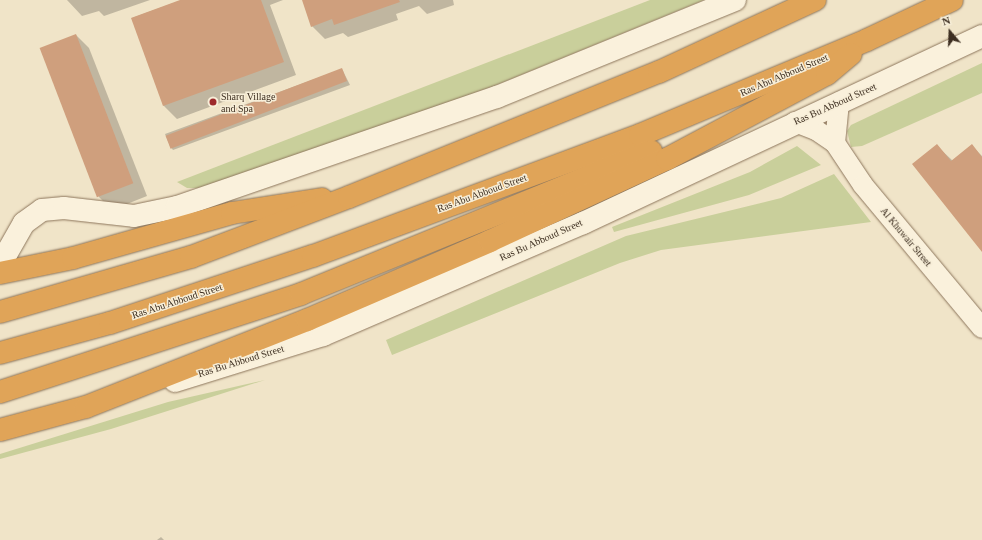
<!DOCTYPE html>
<style>
body{margin:0}
#map{position:relative;width:982px;height:540px;overflow:hidden;background:#f0e4c8;font-family:Georgia,serif}
div>[style]{position:absolute}
.green>*{inset:0;background:#c9cf9b}
.shadow>*{inset:0;background:#0003}
.building>*{inset:0;background:#cf9f7d;transform-origin:0 0}
.roads{filter:drop-shadow(0 0 1px #8d765c) drop-shadow(0 0 1px #8d765c)}
.minor>*{height:20px;margin:-10px;padding:0 10px;transform-origin:10px;border-radius:10px;background:#faf1dc}
.tertiary>*{height:22px;margin:-11px;padding:0 11px;transform-origin:11px;border-radius:11px;background:#faf1dc}
.motorway>*{height:22px;margin:-11px;padding:0 11px;transform-origin:11px;border-radius:11px;background:#e0a458}
.dots>*{width:11px;height:11px;translate:-50% -50%;box-sizing:border-box;border:2px solid #f7eed8;border-radius:50%}
span{translate:-50% -50%;white-space:nowrap;text-align:center;line-height:1.15;-webkit-text-stroke:3px #f7eed8;paint-order:stroke}
.street-label{font-size:10px;color:#3d2e20}
.poi-label{font-size:10px;color:#3d2e20}
.left{translate:0 -50%;text-align:left}
.north{position:absolute;left:930px;top:12px;width:40px;height:40px;-webkit-text-stroke:3px #f7eed8;paint-order:stroke;rotate:341deg;font-size:11px;font-weight:700;line-height:16px;text-align:center;color:#3d2e20}
.north::after{content:'';display:block;margin:auto;width:14px;height:18px;background:#3d2e20;clip-path:polygon(50% 0,100% 100%,50% 72%,0 100%)}
</style>
<div id="map">
<div class="green">
<div style="clip-path:polygon(650px 0,704px 0,494px 86px,278px 163px,198px 188px,187px 188px,177px 182px)"></div>
<div style="clip-path:polygon(982px 63px,982px 93px,862px 146px,851px 147px,847px 131px,851px 125px)"></div>
<div style="clip-path:polygon(797px 146px,821px 165px,749px 195px,614px 232px,612px 227px,750px 172px)"></div>
<div style="clip-path:polygon(834px 174px,871px 222px,661px 250px,620px 263px,392px 355px,386px 340px,626px 236px,781px 198px)"></div>
<div style="clip-path:polygon(265px 380px,111px 429px,0 459px,0 454px,168px 402px)"></div>
</div>
<div class="shadow">
<div style="clip-path:polygon(67px 0,150px 0,104px 16px,99px 11px,82px 16px)"></div>
<div style="clip-path:polygon(182px 0,283px 0,270px 5px,296px 75px,177px 119px,164px 106px,132px 18px)"></div>
<div style="clip-path:polygon(303px 0,453px 0,454px 5px,427px 14px,419px 6px,396px 14px,398px 20px,348px 37px,343px 33px,325px 39px,312px 26px)"></div>
<div style="clip-path:polygon(76px 35px,89px 48px,147px 196px,112px 210px,99px 197px)"></div>
<div style="clip-path:polygon(342px 69px,350px 85px,173px 150px,170px 146px,165px 134px)"></div>
<div style="clip-path:polygon(937px 146px,953px 161px,972px 146px,982px 156px,982px 250px)"></div>
<div style="clip-path:polygon(161px 537px,164px 540px,157px 540px)"></div>
</div>
<div class="building">
<div style="clip-path:polygon(180px 0,261px 0,284px 62px,163px 106px,131px 18px)"></div>
<div style="clip-path:polygon(302px 0,399px 0,400px 2px,334px 25px,332px 19px,311px 27px)"></div>
<div style="left:76px;top:34px;width:160px;height:39px;rotate:69deg"></div>
<div style="left:342px;top:68px;width:14px;height:189px;rotate:69deg"></div>
<div style="clip-path:polygon(937px 144px,951px 161px,972px 144px,982px 157px,982px 252px,912px 164px)"></div>
</div>
<div class="roads">
<div class="minor">
<div style="left:795px;top:122px;width:22px;rotate:21deg"></div>
<div style="left:816px;top:130px;width:23px;rotate:34deg"></div>
<div style="left:835px;top:143px;width:50px;rotate:56.3deg"></div>
<div style="left:863px;top:185px;width:186px;rotate:50.2deg"></div>
<div style="left:835px;top:143px;width:41px;rotate:-84.4deg"></div>
</div>
<div class="tertiary">
<div style="left:0;top:265px;width:48px;rotate:-60.3deg"></div>
<div style="left:24px;top:223px;width:22px;rotate:-36deg"></div>
<div style="left:42px;top:210px;width:22px;rotate:-5deg"></div>
<div style="left:64px;top:208px;width:70px;rotate:6.5deg"></div>
<div style="left:134px;top:216px;width:44px;rotate:-11.8deg"></div>
<div style="left:177px;top:207px;width:338px;rotate:-19deg"></div>
<div style="left:497px;top:97px;width:257px;rotate:-22.2deg"></div>
<div style="left:175px;top:381px;width:155px;rotate:-17.3deg"></div>
<div style="left:323px;top:335px;width:283px;rotate:-23.3deg"></div>
<div style="left:583px;top:223px;width:441px;rotate:-25.1deg"></div>
</div>
<div class="motorway">
<div style="left:0;top:273px;width:75px;rotate:-11.6deg"></div>
<div style="left:73px;top:258px;width:165px;rotate:-15.8deg"></div>
<div style="left:232px;top:213px;width:91px;rotate:-8.8deg"></div>
<div style="left:0;top:312px;width:199px;rotate:-16.1deg"></div>
<div style="left:191px;top:257px;width:169px;rotate:-20.8deg"></div>
<div style="left:349px;top:197px;width:334px;rotate:-22deg"></div>
<div style="left:659px;top:72px;width:172px;rotate:-24.8deg"></div>
<div style="left:0;top:353px;width:114px;rotate:-15.3deg"></div>
<div style="left:110px;top:323px;width:214px;rotate:-18.3deg"></div>
<div style="left:313px;top:256px;width:349px;rotate:-20.3deg"></div>
<div style="left:640px;top:135px;width:246px;rotate:-22.7deg"></div>
<div style="left:867px;top:40px;width:94px;rotate:-25.2deg"></div>
<div style="left:0;top:392px;width:317px;rotate:-18deg"></div>
<div style="left:301px;top:294px;width:378px;rotate:-22.2deg"></div>
<div style="left:0;top:430px;width:89px;rotate:-15deg"></div>
<div style="left:86px;top:407px;width:238px;rotate:-21.5deg"></div>
<div style="left:307px;top:320px;width:199px;rotate:-23.3deg"></div>
<div style="left:490px;top:241px;width:195px;rotate:-24.9deg"></div>
<div style="left:667px;top:159px;width:181px;rotate:-28deg"></div>
<div style="left:827px;top:74px;width:31px;rotate:-40deg"></div>
</div>
</div>
<div class="dots">
<div style="left:213px;top:102px;background:#9e2a2b"></div>
</div>
<div class="street-label">
<span style="left:784px;top:75px;rotate:-23deg">Ras Abu Abboud Street</span>
<span style="left:835px;top:104px;rotate:-24deg">Ras Bu Abboud Street</span>
<span style="left:482px;top:193px;rotate:-20deg">Ras Abu Abboud Street</span>
<span style="left:906px;top:237px;rotate:50deg">Al Khuwair Street</span>
<span style="left:541px;top:240px;rotate:-24deg">Ras Bu Abboud Street</span>
<span style="left:177px;top:301px;rotate:-18deg">Ras Abu Abboud Street</span>
<span style="left:241px;top:361px;rotate:-17deg">Ras Bu Abboud Street</span>
</div>
<div class="poi-label">
<span class="left" style="left:221px;top:102px">Sharq Village<br>and Spa</span>
</div>
<div class="north">N</div>
</div>
